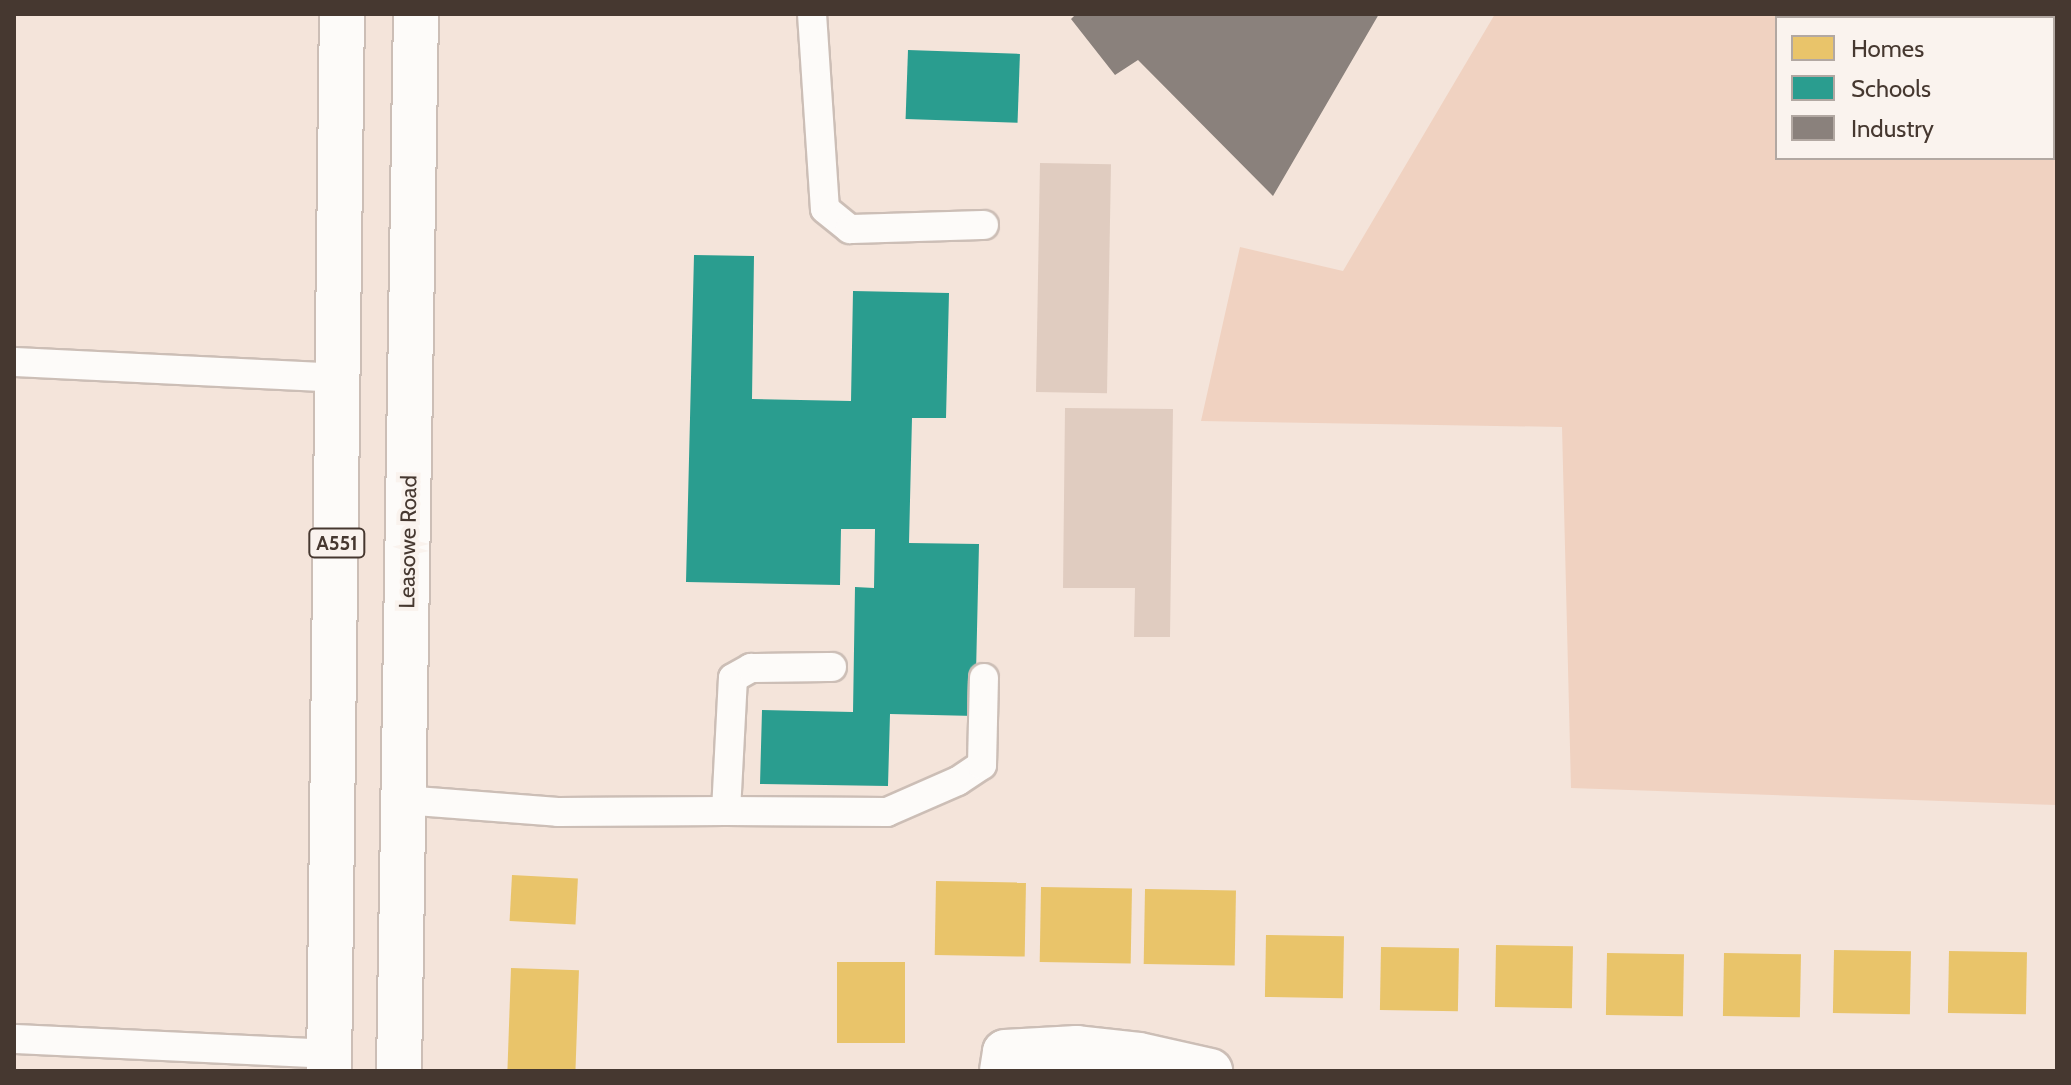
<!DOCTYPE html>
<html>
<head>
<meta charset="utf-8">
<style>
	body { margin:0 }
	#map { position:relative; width:2071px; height:1085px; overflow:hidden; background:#f4e4da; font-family:Cabin,sans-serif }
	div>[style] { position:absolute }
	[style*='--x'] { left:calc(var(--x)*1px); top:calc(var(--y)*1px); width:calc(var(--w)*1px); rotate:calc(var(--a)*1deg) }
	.green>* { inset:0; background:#f0d2c1 }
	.homes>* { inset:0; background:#e9c46a; transform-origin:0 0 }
	.schools>* { inset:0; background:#2a9d8f; transform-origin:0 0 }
	.industry>* { inset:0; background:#8a817c }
	.building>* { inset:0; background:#e0ccc0; transform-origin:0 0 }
	.roads { filter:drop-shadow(2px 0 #ccbeb6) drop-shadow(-2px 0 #ccbeb6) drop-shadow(0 2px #ccbeb6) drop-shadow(0 -2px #ccbeb6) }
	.service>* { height:28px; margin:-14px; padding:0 14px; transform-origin:14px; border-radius:14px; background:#fdfbf9 }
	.minor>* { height:44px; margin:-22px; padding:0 22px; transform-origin:22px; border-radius:22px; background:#fdfbf9 }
	.primary>* { height:44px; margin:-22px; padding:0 22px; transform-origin:22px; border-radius:22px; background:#fdfbf9 }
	span { translate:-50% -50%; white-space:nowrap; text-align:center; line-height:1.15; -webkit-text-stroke:8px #faf3ee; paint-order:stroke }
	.shield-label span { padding:2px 6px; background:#faf3ee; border:2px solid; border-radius:6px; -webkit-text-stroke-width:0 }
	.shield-label { font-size:20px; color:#463830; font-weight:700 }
	.street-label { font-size:22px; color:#463830 }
	.frame { position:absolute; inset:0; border:16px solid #463830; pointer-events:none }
	.legend { position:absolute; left:1775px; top:16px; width:280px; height:144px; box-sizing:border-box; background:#faf3ee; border:2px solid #b2a8a2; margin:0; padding:10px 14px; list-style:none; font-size:24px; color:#463830 }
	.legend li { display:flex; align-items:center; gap:16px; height:40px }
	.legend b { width:40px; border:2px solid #b2a8a2 }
</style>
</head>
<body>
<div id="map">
	<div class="green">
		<div style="clip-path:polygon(evenodd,1495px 14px,2057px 14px,2057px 805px,1571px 788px,1562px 427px,1201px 421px,1240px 247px,1343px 271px,1495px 14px,1777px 18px,2053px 18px,2053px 158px,1777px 158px,1777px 18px)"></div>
	</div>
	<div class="homes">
		<div style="left:512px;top:875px;width:66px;height:46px;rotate:3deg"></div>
		<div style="left:936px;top:881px;width:90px;height:74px;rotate:1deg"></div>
		<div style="left:1041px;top:887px;width:91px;height:75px;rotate:1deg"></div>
		<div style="left:1145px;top:889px;width:91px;height:75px;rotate:1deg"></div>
		<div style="left:1266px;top:935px;width:78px;height:62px;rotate:1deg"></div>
		<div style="left:1496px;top:945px;width:77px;height:62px;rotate:1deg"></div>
		<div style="left:1381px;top:947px;width:78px;height:63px;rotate:1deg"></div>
		<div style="left:1834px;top:950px;width:77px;height:63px;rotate:1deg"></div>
		<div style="left:1949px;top:951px;width:78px;height:62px;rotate:1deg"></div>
		<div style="left:1607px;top:953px;width:77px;height:62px;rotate:1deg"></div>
		<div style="left:1724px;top:953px;width:77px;height:63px;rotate:1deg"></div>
		<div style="left:837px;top:962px;width:68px;height:81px"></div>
		<div style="left:511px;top:968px;width:68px;height:103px;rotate:2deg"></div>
	</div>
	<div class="schools">
		<div style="left:908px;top:50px;width:112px;height:69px;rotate:2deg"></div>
		<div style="clip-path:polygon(694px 255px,754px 256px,752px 399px,851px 401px,853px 291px,949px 293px,946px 418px,912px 418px,909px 543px,979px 544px,975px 716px,890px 714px,888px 786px,760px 784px,762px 710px,853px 712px,855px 587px,874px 588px,875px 529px,841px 529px,840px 585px,686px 582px)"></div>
	</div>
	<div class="industry">
		<div style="clip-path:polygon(1076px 14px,1379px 14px,1273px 196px,1138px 60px,1115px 75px,1071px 19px)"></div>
	</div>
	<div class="building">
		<div style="left:1040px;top:163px;width:71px;height:229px;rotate:1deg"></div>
		<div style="clip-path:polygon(1065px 408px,1173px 409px,1170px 637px,1134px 637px,1135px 588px,1063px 588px)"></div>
	</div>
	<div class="roads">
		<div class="service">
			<div style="--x:812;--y:14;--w:195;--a:86.2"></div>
			<div style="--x:825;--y:209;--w:32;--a:39"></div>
			<div style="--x:850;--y:229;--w:134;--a:-1.7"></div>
			<div style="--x:14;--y:362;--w:325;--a:2.8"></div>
			<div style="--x:403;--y:800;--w:155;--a:4.4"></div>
			<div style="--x:558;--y:812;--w:168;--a:-0.3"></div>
			<div style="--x:726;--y:811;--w:133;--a:-87"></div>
			<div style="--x:733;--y:678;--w:21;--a:-29"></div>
			<div style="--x:751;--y:668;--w:81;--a:-0.7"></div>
			<div style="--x:726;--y:811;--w:161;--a:0.4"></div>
			<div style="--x:887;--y:812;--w:77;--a:-23.6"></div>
			<div style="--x:958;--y:781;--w:29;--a:-34"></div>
			<div style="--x:982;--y:765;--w:87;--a:-88.7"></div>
			<div style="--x:14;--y:1039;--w:315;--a:2.7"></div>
		</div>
		<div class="minor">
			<div style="--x:1002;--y:1071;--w:19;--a:-81"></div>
			<div style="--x:1005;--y:1052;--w:72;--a:-3.2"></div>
			<div style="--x:1077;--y:1048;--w:62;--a:6.4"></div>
			<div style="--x:1139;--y:1055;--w:73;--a:12.7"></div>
		</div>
		<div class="primary">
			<div style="--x:329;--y:1071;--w:1057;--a:-89.3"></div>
			<div style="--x:399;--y:1071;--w:1057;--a:-89.08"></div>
		</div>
	</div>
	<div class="shield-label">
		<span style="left:337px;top:543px">A551</span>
	</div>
	<div class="street-label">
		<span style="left:408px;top:542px;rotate:-89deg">Leasowe Road</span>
	</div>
	<div class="frame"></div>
	<ul class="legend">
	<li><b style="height:22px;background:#e9c46a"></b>Homes</li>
	<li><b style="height:22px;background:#2a9d8f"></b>Schools</li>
	<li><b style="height:22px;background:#8a817c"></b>Industry</li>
	</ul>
</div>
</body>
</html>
